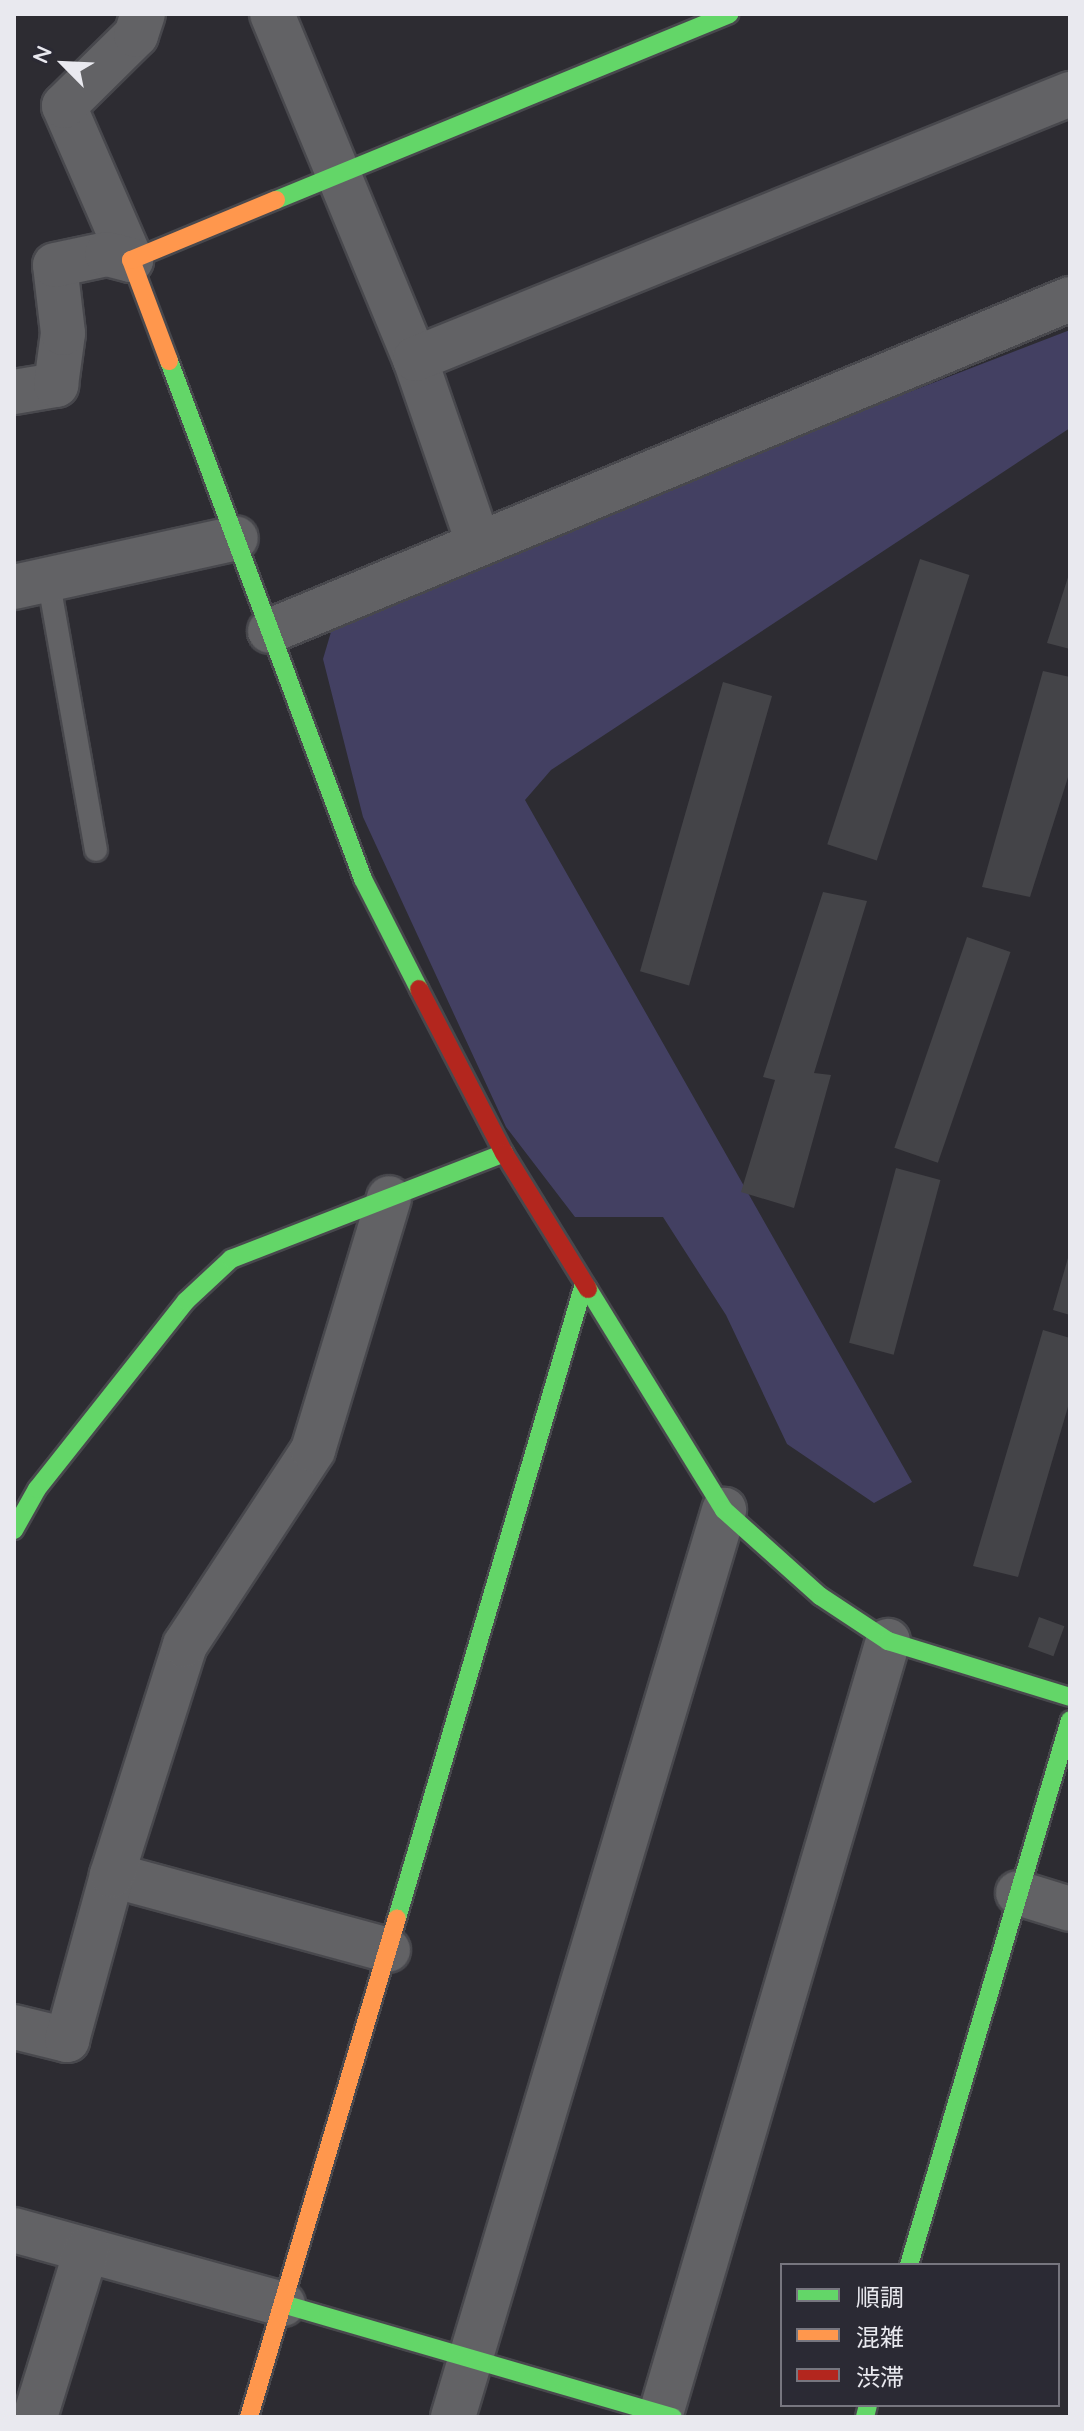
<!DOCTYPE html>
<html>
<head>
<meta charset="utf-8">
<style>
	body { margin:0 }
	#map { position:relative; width:1084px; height:2431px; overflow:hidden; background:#2d2c32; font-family:Quicksand,"Noto Sans JP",sans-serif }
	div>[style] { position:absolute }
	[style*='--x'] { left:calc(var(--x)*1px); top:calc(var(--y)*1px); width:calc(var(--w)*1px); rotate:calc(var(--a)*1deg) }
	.green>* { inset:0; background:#434062 }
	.building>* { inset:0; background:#444448; transform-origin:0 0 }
	.roads { filter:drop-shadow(2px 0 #48484d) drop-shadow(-2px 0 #48484d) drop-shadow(0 2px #48484d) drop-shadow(0 -2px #48484d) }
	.lane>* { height:22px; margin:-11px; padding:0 11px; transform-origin:11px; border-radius:11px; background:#626265 }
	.street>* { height:44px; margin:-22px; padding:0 22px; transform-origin:22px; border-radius:22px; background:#626265 }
	.fast>* { height:18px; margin:-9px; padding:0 9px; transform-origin:9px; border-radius:9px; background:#63d668 }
	.slow>* { height:18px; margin:-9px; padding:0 9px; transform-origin:9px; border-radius:9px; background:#ff974d }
	.jam>* { height:18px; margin:-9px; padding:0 9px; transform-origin:9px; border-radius:9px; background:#b3261e }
	span { translate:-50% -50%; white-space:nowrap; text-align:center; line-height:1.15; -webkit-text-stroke:7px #2b2a34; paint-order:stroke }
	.frame { position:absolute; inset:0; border:16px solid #e9e9ef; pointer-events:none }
	.legend { position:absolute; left:780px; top:2263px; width:280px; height:144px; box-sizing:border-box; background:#2b2a34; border:2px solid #77767f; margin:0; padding:10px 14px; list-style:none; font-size:24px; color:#e9e9ef }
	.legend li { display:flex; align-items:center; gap:16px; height:40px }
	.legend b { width:40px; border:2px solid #77767f }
	.north { position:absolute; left:24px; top:24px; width:80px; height:80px; -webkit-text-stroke:6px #2b2a34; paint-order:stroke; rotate:294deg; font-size:22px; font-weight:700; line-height:32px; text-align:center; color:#e9e9ef }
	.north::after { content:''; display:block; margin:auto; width:28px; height:36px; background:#e9e9ef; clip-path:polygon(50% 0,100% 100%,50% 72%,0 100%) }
</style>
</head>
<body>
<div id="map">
	<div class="green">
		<div style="clip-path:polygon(1070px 330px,1070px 428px,551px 770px,525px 800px,912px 1482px,874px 1503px,787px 1444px,726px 1315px,663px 1217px,575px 1217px,506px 1127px,363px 817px,323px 659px,331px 632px,526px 540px)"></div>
	</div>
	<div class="building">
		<div style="left:920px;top:559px;width:52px;height:300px;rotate:18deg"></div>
		<div style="clip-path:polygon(1070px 571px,1070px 649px,1047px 643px)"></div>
		<div style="clip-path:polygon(1043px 671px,1070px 677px,1070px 771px,1030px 897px,982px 887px)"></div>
		<div style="left:723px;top:682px;width:51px;height:301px;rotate:16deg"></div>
		<div style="clip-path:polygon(823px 892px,867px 901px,814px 1073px,831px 1075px,794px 1208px,741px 1192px,775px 1080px,763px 1077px)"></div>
		<div style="left:967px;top:937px;width:46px;height:223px;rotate:19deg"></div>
		<div style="left:896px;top:1168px;width:46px;height:181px;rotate:15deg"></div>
		<div style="clip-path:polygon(1070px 1251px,1070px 1315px,1053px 1310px)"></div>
		<div style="clip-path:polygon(1043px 1330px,1070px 1338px,1070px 1400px,1018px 1577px,973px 1566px)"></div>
		<div style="left:1039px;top:1617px;width:27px;height:32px;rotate:20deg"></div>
	</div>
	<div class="roads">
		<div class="lane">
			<div style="--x:48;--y:578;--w:276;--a:80"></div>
		</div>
		<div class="street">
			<div style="--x:272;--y:14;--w:373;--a:67.5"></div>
			<div style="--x:415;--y:359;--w:194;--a:71"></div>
			<div style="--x:131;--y:260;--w:168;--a:-113.5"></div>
			<div style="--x:64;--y:106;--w:101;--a:-44.6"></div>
			<div style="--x:136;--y:35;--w:22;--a:-72"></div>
			<div style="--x:415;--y:359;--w:707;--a:-22.03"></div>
			<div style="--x:14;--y:392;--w:43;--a:-9.5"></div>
			<div style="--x:56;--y:385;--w:52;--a:-82.3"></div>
			<div style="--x:63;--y:333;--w:68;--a:-96.7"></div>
			<div style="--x:55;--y:265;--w:53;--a:-11.9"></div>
			<div style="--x:107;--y:254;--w:25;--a:14"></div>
			<div style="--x:14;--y:587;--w:227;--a:-12.4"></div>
			<div style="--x:270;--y:631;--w:866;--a:-22.54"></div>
			<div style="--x:112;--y:1875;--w:286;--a:15.2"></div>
			<div style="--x:1018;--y:1893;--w:54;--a:17.1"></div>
			<div style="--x:14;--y:2027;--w:55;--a:13.8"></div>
			<div style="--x:67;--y:2040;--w:171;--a:-74.7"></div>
			<div style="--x:112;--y:1875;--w:241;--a:-72.4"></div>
			<div style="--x:185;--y:1645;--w:233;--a:-56.7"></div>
			<div style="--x:313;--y:1450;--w:263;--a:-73.2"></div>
			<div style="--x:14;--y:2230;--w:279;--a:15.4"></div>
			<div style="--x:35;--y:2417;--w:174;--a:-72.9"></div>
			<div style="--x:453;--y:2417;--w:947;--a:-73.36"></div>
			<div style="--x:660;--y:2417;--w:809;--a:-73.63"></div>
		</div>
		<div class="fast">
			<div style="--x:276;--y:200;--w:490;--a:-22.3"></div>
			<div style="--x:169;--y:361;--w:553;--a:69.47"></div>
			<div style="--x:363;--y:879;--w:123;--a:63"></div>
			<div style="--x:588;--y:1289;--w:259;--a:58.4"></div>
			<div style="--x:724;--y:1510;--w:129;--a:41.9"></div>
			<div style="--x:820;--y:1596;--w:82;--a:33.5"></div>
			<div style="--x:888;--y:1641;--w:190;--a:17.1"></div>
			<div style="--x:14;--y:1530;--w:47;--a:-60.7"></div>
			<div style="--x:37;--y:1489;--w:240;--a:-51.6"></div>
			<div style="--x:186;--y:1301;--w:62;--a:-43"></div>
			<div style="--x:231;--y:1259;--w:293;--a:-21.2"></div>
			<div style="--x:397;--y:1918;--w:661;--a:-73.57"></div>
			<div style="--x:909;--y:2265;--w:568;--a:-73.54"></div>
			<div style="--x:283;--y:2304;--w:406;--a:16.2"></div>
			<div style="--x:865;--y:2417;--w:12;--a:-76"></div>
		</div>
		<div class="slow">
			<div style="--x:169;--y:361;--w:108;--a:-110.6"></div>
			<div style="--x:131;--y:260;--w:157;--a:-22.5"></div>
			<div style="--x:249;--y:2417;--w:520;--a:-73.48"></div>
		</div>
		<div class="jam">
			<div style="--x:419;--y:989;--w:185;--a:62.6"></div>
			<div style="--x:504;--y:1153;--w:160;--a:58.3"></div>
		</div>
	</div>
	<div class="frame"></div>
	<ul class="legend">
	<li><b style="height:10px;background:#63d668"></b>順調</li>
	<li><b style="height:10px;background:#ff974d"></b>混雑</li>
	<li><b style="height:10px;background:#b3261e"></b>渋滞</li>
	</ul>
	<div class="north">N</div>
</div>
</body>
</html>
